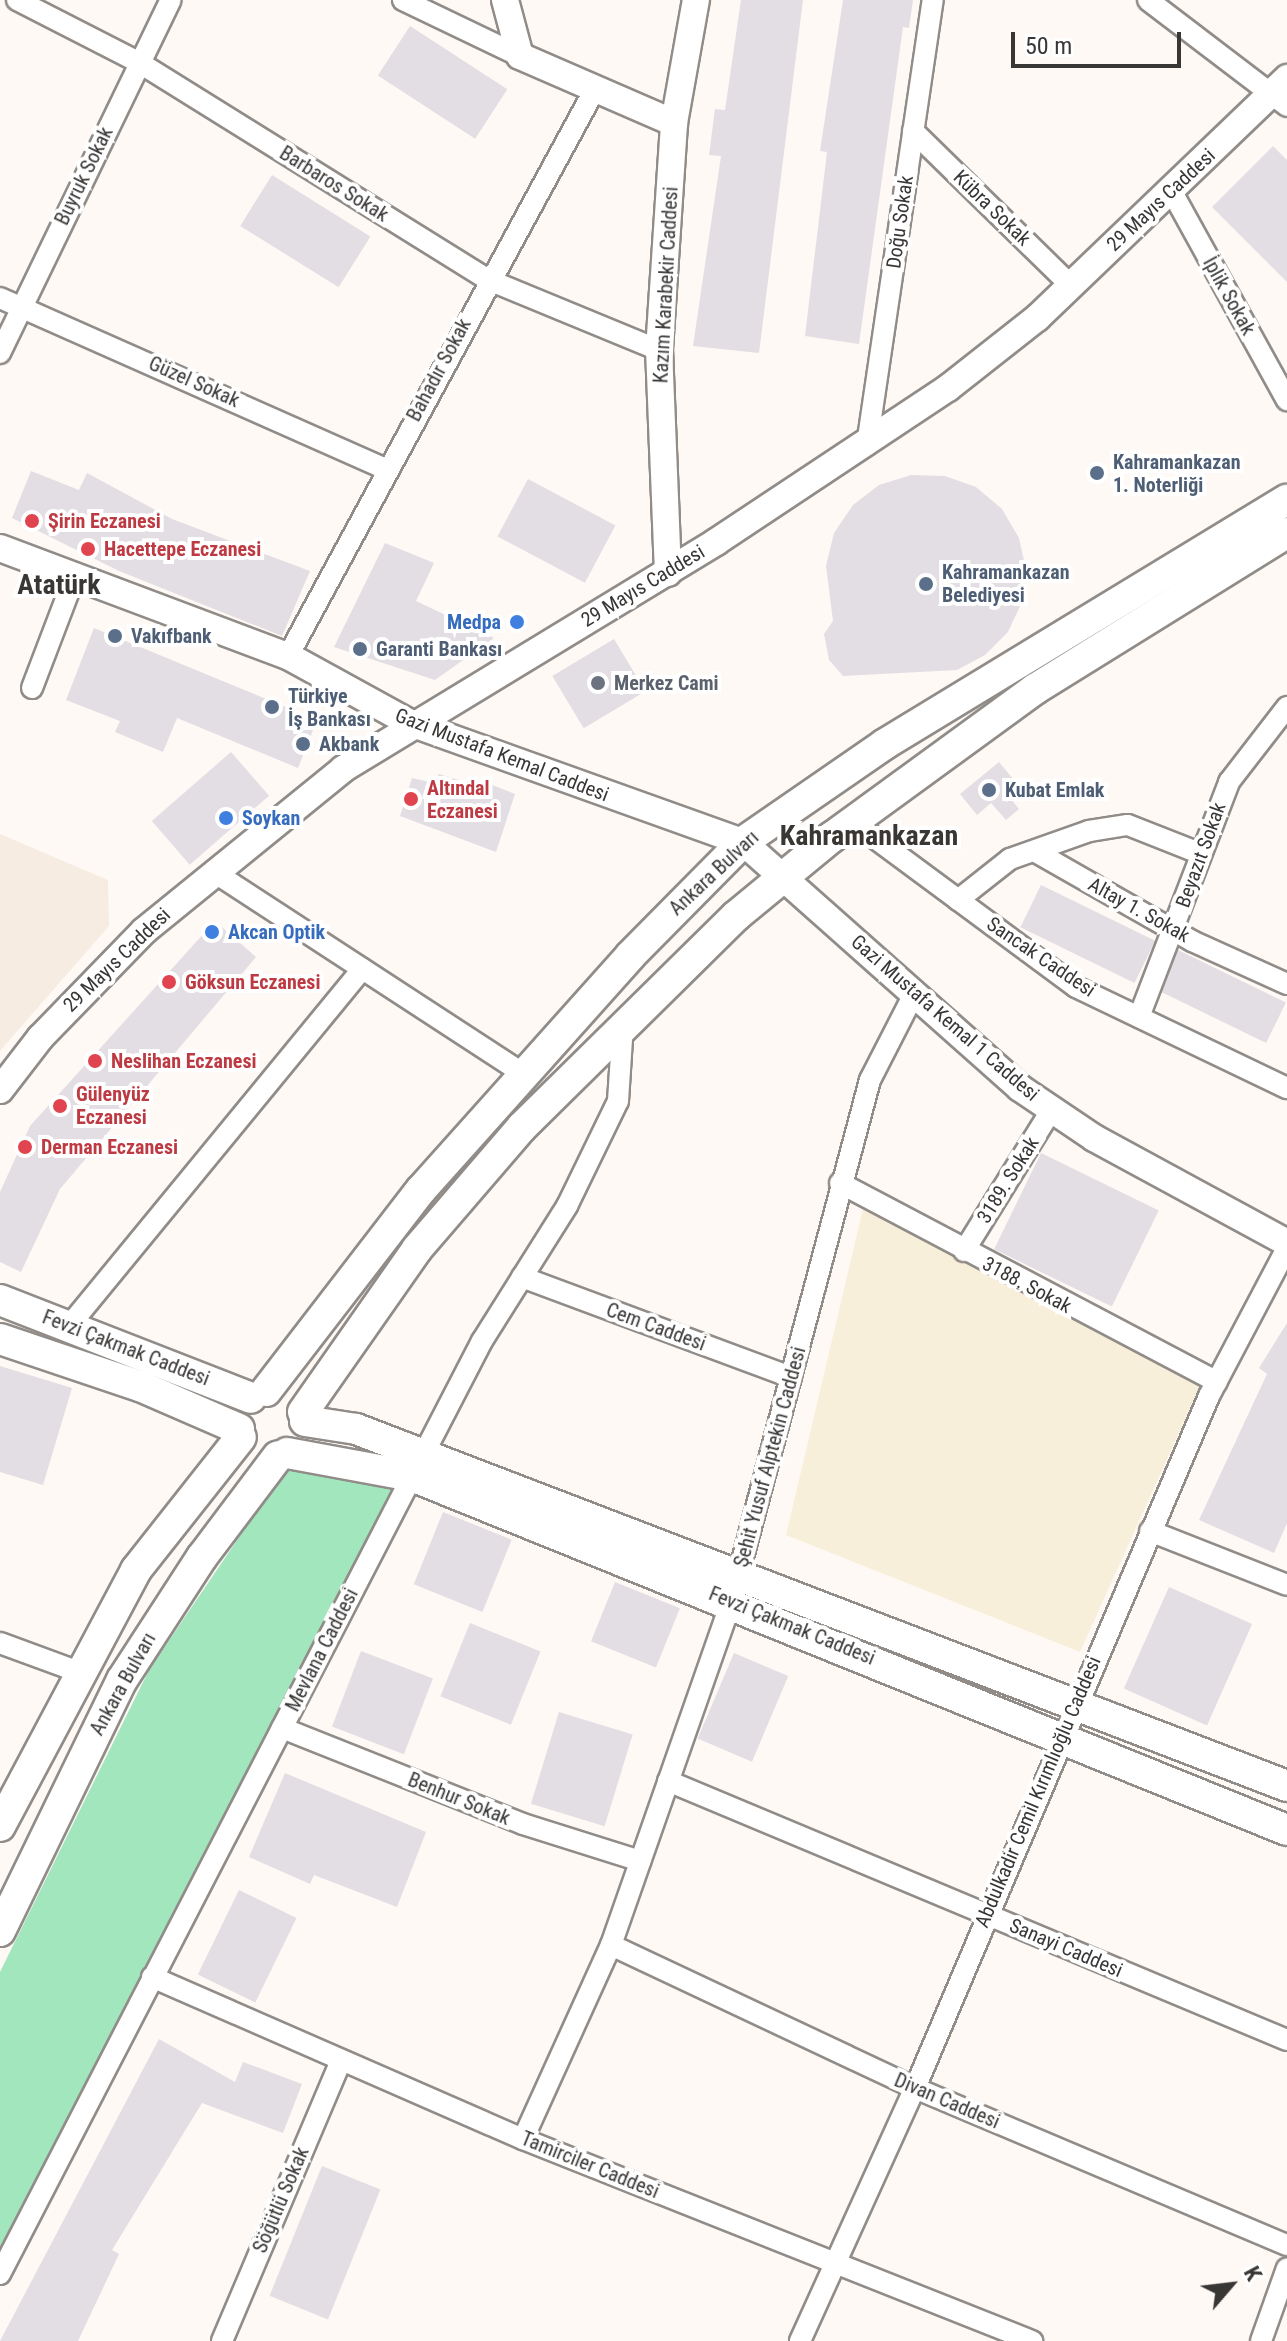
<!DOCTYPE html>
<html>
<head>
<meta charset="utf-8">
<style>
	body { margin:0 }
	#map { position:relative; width:1287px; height:2341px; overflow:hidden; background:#fef9f5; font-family:"Roboto Condensed",sans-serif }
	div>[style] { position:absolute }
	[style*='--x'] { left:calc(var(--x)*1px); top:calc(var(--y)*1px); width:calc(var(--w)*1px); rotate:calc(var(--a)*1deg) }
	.commercial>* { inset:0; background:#f8efda }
	.built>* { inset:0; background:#f7ece2 }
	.green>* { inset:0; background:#a2e6bd }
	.building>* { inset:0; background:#e2dee3; transform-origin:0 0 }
	.roads { filter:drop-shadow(2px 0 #918c88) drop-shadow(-2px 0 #918c88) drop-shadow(0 2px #918c88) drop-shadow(0 -2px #918c88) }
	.minor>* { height:20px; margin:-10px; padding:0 10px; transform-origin:10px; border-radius:10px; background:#fff }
	.tertiary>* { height:26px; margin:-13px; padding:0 13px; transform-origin:13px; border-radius:13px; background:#fff }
	.secondary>* { height:30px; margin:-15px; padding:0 15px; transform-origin:15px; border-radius:15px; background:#fff }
	.dots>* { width:22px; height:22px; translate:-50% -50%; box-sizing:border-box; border:4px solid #fff; border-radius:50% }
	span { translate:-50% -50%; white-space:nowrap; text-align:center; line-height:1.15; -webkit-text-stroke:8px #fff; paint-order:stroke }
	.street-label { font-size:20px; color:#393736 }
	.service-label { font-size:20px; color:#4e5e75; font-weight:700 }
	.left { translate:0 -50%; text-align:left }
	.health-label { font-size:20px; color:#be3a42; font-weight:700 }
	.shop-label { font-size:20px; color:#366cbe; font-weight:700 }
	.right { translate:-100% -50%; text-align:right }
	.worship-label { font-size:20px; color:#5b616d; font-weight:700 }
	.district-label { font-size:28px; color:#3a3633; font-weight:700 }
	.north { position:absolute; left:1191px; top:2245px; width:80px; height:80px; -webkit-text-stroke:6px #fff; paint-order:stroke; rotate:62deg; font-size:22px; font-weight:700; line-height:32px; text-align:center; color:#393736 }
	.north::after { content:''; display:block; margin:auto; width:28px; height:36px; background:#393736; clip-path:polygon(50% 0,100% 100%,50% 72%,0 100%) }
	.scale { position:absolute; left:1011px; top:32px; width:170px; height:36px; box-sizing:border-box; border:4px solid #393736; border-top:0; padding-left:10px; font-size:24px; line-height:28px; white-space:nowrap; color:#393736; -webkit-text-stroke:6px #fff; paint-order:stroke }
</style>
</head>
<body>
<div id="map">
	<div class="commercial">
		<div style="clip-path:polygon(866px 1196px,1209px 1366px,1080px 1652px,786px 1535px)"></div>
	</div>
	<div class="built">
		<div style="clip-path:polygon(0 834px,108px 880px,109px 926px,0 1051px)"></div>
	</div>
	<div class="green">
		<div style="clip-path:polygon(288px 1465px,398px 1483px,0 2252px,0 1972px,149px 1670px)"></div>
	</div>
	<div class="building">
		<div style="clip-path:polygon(741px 0,803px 0,759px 353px,693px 346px,721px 156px,709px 155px,715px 109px,725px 110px)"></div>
		<div style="clip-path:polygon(843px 0,913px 0,909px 28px,903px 27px,859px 344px,805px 336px,827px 152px,820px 151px)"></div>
		<div style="left:410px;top:26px;width:116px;height:59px;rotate:33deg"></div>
		<div style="clip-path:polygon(1273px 146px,1287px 160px,1287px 282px,1212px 207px)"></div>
		<div style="left:272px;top:175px;width:116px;height:60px;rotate:32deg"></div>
		<div style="clip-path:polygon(31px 471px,79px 490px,87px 473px,172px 519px,310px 571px,282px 636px,119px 571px,12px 518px)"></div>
		<div style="clip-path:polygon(911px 475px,945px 476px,976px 487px,1002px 509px,1019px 538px,1026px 570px,1022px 602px,1008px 632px,985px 655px,957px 670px,843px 676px,829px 660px,824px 634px,833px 621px,826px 566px,834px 533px,853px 505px,879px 485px)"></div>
		<div style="left:528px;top:479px;width:99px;height:65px;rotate:28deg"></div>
		<div style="clip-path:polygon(385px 543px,434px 563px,416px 601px,494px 638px,435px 680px,334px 647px)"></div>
		<div style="clip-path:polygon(94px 628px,317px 720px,298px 768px,177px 718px,163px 752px,115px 732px,120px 721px,66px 700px)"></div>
		<div style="left:614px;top:639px;width:61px;height:72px;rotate:59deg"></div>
		<div style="left:231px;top:752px;width:58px;height:105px;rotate:49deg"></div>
		<div style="clip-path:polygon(999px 762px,1018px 785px,1007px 794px,1019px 809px,1006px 820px,991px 803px,977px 815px,960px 794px)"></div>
		<div style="clip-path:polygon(439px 774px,472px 784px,474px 778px,515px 794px,496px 852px,400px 816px,412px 778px,434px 783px)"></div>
		<div style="left:1041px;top:885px;width:127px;height:47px;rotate:26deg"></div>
		<div style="clip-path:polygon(215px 921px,256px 957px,60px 1189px,21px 1272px,0 1262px,0 1192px,30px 1126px)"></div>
		<div style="left:1178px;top:950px;width:120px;height:45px;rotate:26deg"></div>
		<div style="left:1041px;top:1153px;width:131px;height:107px;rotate:26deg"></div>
		<div style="clip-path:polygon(1287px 1323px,1287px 1523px,1274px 1553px,1199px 1520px,1267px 1374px,1259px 1368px)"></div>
		<div style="clip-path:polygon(0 1366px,72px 1388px,43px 1485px,0 1472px)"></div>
		<div style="left:443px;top:1512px;width:74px;height:78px;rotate:22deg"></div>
		<div style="left:615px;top:1582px;width:70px;height:64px;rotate:22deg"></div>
		<div style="left:1169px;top:1587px;width:91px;height:111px;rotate:24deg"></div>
		<div style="left:470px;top:1623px;width:76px;height:79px;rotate:22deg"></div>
		<div style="left:361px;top:1651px;width:77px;height:81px;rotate:21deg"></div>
		<div style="left:734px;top:1653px;width:59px;height:93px;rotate:23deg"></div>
		<div style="left:559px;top:1712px;width:77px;height:96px;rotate:17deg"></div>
		<div style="clip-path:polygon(285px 1773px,426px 1832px,397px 1907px,314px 1875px,310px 1884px,249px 1857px)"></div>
		<div style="left:239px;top:1890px;width:64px;height:94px;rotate:26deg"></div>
		<div style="clip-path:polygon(159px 2039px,235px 2082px,243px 2062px,302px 2084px,283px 2133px,202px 2103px,112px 2250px,119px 2254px,78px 2341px,0 2341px)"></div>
		<div style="left:322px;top:2166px;width:63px;height:140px;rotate:22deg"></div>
	</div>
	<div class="roads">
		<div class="minor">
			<div style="--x:17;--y:0;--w:138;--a:27.1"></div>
			<div style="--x:140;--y:63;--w:411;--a:31.9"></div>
			<div style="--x:489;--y:280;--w:184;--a:22.4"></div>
			<div style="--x:403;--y:0;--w:130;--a:25.6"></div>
			<div style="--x:1148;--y:0;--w:175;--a:37.3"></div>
			<div style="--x:913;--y:131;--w:220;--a:44.4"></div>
			<div style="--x:1172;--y:192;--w:238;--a:61.1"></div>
			<div style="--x:0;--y:298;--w:422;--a:23.9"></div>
			<div style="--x:0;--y:353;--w:392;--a:-64.2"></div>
			<div style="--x:867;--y:445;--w:450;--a:-81.6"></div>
			<div style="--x:288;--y:656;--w:647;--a:-61.57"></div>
			<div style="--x:32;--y:688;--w:118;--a:-69.1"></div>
			<div style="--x:853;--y:822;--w:277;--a:36.5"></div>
			<div style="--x:1076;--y:987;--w:234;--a:25.6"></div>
			<div style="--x:1036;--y:852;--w:180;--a:29.7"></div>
			<div style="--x:1192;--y:941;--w:104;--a:24.4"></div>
			<div style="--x:214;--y:872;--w:370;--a:33.1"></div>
			<div style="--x:958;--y:900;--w:66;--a:-38.3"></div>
			<div style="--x:1010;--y:859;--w:84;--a:-19.5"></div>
			<div style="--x:1089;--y:831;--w:39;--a:-9"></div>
			<div style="--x:1128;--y:825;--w:76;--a:21.5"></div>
			<div style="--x:1139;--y:1017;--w:252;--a:-69"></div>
			<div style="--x:1229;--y:782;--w:95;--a:-52.3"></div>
			<div style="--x:840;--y:1183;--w:426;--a:27.8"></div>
			<div style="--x:964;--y:1251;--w:167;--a:-58.2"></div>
			<div style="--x:522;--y:1277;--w:287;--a:20.4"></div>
			<div style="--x:69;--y:1326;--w:462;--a:-50.6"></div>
			<div style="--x:1150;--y:1531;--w:147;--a:21.5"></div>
			<div style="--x:0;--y:1643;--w:84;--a:20.2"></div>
			<div style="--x:282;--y:1728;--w:259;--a:21.7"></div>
			<div style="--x:523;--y:1824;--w:123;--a:17.5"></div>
			<div style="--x:668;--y:1781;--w:671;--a:22.71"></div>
			<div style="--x:611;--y:1945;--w:336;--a:25.2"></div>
			<div style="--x:915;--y:2088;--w:404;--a:22.9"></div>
			<div style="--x:152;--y:1977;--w:405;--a:23.6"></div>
			<div style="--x:523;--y:2139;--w:548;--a:21.65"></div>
			<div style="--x:523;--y:2139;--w:213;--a:-65.6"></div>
			<div style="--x:611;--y:1945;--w:363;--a:-70.7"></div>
			<div style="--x:731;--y:1602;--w:540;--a:-75.09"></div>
			<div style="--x:870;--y:1080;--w:97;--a:-62.9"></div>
			<div style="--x:0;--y:2274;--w:1050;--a:-62.68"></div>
			<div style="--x:482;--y:1341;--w:160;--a:-57.8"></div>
			<div style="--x:567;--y:1206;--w:117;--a:-64.1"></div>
			<div style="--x:618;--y:1101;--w:77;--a:-86.3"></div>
			<div style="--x:222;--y:2341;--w:305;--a:-67"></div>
			<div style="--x:800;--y:2341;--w:278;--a:-65.6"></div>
			<div style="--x:915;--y:2088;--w:752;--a:-66.98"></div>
			<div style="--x:1209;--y:1396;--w:167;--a:-62.2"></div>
			<div style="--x:1261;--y:2341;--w:77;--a:-70.4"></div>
		</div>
		<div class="tertiary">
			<div style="--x:505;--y:0;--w:58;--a:75"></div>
			<div style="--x:520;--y:56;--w:168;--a:23.5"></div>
			<div style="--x:0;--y:548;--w:308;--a:20.6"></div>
			<div style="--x:288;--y:656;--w:139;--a:28.8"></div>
			<div style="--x:410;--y:723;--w:354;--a:19.7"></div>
			<div style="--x:743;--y:842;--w:370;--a:41.6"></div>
			<div style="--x:1020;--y:1088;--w:89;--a:34"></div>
			<div style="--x:1094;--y:1138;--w:220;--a:28.5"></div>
			<div style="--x:668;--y:573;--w:223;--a:-92.3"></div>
			<div style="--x:659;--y:350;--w:227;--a:-86.2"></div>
			<div style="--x:674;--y:123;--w:125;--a:-79.9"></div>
			<div style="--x:0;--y:1090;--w:66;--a:-52.4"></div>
			<div style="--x:40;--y:1038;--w:149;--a:-45.8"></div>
			<div style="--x:144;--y:931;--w:257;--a:-39.1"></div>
			<div style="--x:343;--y:769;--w:437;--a:-31.3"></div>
			<div style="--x:716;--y:542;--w:278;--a:-33.6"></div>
			<div style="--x:948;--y:388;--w:113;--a:-38.2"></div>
			<div style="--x:1037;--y:318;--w:347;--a:-43.8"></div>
		</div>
		<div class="secondary">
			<div style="--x:0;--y:1300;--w:269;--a:21.3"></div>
			<div style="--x:0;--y:1339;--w:148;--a:18.6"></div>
			<div style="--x:140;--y:1386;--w:108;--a:23.5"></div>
			<div style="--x:266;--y:1391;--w:254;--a:-52.4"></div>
			<div style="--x:421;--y:1190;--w:314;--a:-48.2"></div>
			<div style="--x:630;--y:956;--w:161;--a:-45.3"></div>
			<div style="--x:743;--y:842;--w:173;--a:-34.6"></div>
			<div style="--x:885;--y:744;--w:470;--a:-31.3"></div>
			<div style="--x:303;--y:1412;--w:199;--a:-55"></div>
			<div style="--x:417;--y:1249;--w:161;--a:-49.3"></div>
			<div style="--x:522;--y:1127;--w:301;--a:-44.6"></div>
			<div style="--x:736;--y:916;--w:124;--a:-39.5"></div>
			<div style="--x:832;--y:837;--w:251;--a:-36.1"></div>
			<div style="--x:1035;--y:689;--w:296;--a:-31.8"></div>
			<div style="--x:305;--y:1421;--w:52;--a:8.9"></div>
			<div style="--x:356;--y:1429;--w:997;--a:20.98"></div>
			<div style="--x:287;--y:1453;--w:127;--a:10.4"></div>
			<div style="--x:412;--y:1476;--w:944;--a:22.03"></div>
			<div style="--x:0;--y:1826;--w:290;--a:-62"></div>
			<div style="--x:136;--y:1570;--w:169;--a:-51.7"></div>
			<div style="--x:0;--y:1931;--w:279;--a:-64.1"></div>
			<div style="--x:122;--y:1680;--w:147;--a:-57"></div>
			<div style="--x:202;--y:1557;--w:126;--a:-53"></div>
		</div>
	</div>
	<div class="dots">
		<div style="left:1097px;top:473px;background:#5c6f8a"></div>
		<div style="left:32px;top:521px;background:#e0444e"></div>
		<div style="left:88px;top:549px;background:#e0444e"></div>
		<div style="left:926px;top:584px;background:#5c6f8a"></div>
		<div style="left:517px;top:622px;background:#3f7fe0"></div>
		<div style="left:115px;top:636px;background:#5c6f8a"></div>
		<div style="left:360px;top:649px;background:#5c6f8a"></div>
		<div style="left:598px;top:683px;background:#6b7280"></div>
		<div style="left:272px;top:707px;background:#5c6f8a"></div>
		<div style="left:303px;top:744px;background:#5c6f8a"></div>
		<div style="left:989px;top:790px;background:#5c6f8a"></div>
		<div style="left:411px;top:799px;background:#e0444e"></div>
		<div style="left:226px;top:818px;background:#3f7fe0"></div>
		<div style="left:212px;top:932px;background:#3f7fe0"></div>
		<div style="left:169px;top:982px;background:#e0444e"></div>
		<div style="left:95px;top:1061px;background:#e0444e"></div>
		<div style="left:60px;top:1106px;background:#e0444e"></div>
		<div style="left:25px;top:1147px;background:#e0444e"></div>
	</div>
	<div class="street-label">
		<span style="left:84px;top:176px;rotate:-64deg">Buyruk Sokak</span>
		<span style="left:334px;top:184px;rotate:32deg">Barbaros Sokak</span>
		<span style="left:1161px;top:200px;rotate:-43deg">29 Mayıs Caddesi</span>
		<span style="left:992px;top:208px;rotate:44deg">Kübra Sokak</span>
		<span style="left:900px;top:222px;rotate:-82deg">Doğu Sokak</span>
		<span style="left:666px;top:285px;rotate:-87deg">Kazım Karabekir Caddesi</span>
		<span style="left:1229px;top:296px;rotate:61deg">İplik Sokak</span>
		<span style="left:439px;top:370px;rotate:-62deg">Bahadır Sokak</span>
		<span style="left:194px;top:382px;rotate:24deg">Güzel Sokak</span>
		<span style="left:643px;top:586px;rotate:-31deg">29 Mayıs Caddesi</span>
		<span style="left:502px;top:755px;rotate:21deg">Gazi Mustafa Kemal Caddesi</span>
		<span style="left:1201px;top:855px;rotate:-70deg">Beyazıt Sokak</span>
		<span style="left:714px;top:873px;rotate:-43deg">Ankara Bulvarı</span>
		<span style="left:1139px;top:910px;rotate:29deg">Altay 1. Sokak</span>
		<span style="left:1041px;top:957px;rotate:34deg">Sancak Caddesi</span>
		<span style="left:117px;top:960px;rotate:-44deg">29 Mayıs Caddesi</span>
		<span style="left:945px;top:1018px;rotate:41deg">Gazi Mustafa Kemal 1 Caddesi</span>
		<span style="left:1008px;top:1180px;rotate:-58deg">3189. Sokak</span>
		<span style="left:1027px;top:1285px;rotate:28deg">3188. Sokak</span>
		<span style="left:656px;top:1327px;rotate:20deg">Cem Caddesi</span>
		<span style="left:126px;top:1348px;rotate:21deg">Fevzi Çakmak Caddesi</span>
		<span style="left:770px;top:1457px;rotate:-75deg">Şehit Yusuf Alptekin Caddesi</span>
		<span style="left:792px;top:1626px;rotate:22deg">Fevzi Çakmak Caddesi</span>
		<span style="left:322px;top:1650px;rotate:-63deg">Mevlana Caddesi</span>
		<span style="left:123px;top:1684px;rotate:-61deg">Ankara Bulvarı</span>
		<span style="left:1038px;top:1792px;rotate:-67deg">Abdulkadir Cemil Kırımlıoğlu Caddesi</span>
		<span style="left:459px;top:1799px;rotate:22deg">Benhur Sokak</span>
		<span style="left:1066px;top:1948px;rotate:23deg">Sanayi Caddesi</span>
		<span style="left:947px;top:2101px;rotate:23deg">Divan Caddesi</span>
		<span style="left:590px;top:2165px;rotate:22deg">Tamirciler Caddesi</span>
		<span style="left:281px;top:2200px;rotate:-67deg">Söğütlü Sokak</span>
	</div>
	<div class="service-label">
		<span class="left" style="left:1113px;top:474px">Kahramankazan<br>1. Noterliği</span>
		<span class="left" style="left:942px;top:584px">Kahramankazan<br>Belediyesi</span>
		<span class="left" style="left:131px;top:636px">Vakıfbank</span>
		<span class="left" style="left:376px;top:649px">Garanti Bankası</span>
		<span class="left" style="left:288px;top:708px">Türkiye<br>İş Bankası</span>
		<span class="left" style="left:319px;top:744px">Akbank</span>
		<span class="left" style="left:1005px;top:790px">Kubat Emlak</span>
	</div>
	<div class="health-label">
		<span class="left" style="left:48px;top:521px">Şirin Eczanesi</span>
		<span class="left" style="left:104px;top:549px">Hacettepe Eczanesi</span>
		<span class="left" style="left:427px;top:800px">Altındal<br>Eczanesi</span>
		<span class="left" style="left:185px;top:982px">Göksun Eczanesi</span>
		<span class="left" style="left:111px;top:1061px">Neslihan Eczanesi</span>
		<span class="left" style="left:76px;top:1106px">Gülenyüz<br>Eczanesi</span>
		<span class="left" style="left:41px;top:1147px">Derman Eczanesi</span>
	</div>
	<div class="shop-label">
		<span class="right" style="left:501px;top:622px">Medpa</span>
		<span class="left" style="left:242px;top:818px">Soykan</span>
		<span class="left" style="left:228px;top:932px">Akcan Optik</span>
	</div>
	<div class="worship-label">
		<span class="left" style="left:614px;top:683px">Merkez Cami</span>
	</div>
	<div class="district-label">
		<span style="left:59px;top:585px">Atatürk</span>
		<span style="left:869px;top:836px">Kahramankazan</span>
	</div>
	<div class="north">K</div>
	<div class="scale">50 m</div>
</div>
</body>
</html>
